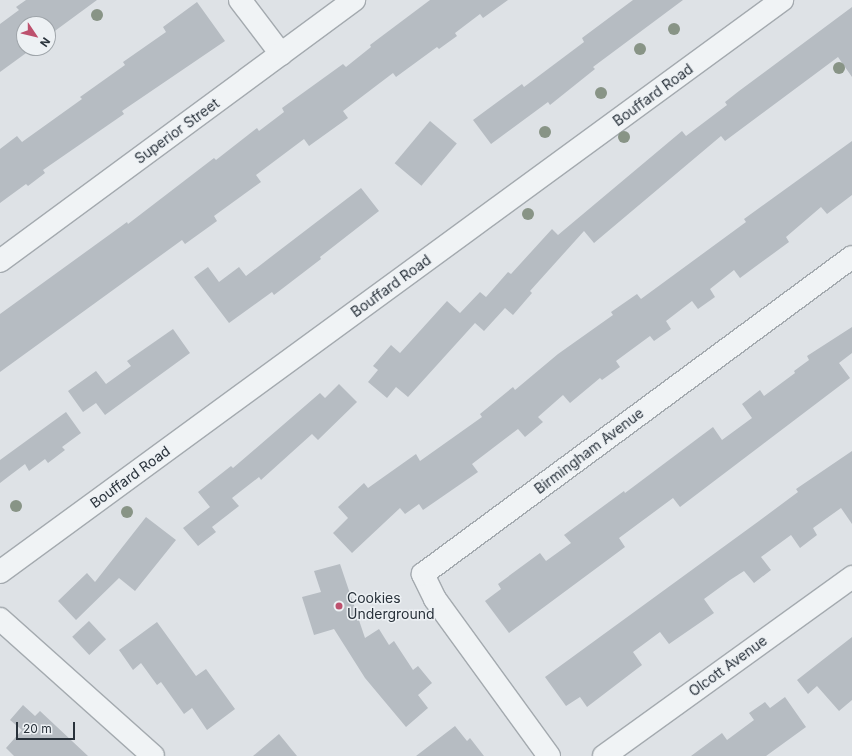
<!DOCTYPE html>
<html>
<head>
<meta charset="utf-8">
<style>
	body { margin:0 }
	#map { position:relative; width:852px; height:756px; overflow:hidden; background:#dee2e6; font-family:Inter,sans-serif }
	div>[style] { position:absolute }
	[style*='--x'] { left:calc(var(--x)*1px); top:calc(var(--y)*1px); width:calc(var(--w)*1px); rotate:calc(var(--a)*1deg) }
	.building>* { inset:0; background:#b6bcc2; transform-origin:0 0 }
	.roads { filter:drop-shadow(1px 0 #a4aaaf) drop-shadow(-1px 0 #a4aaaf) drop-shadow(0 1px #a4aaaf) drop-shadow(0 -1px #a4aaaf) }
	.minor>* { height:22px; margin:-11px; padding:0 11px; transform-origin:11px; border-radius:11px; background:#f0f3f5 }
	.trees>* { width:12px; height:12px; margin:-6px; border-radius:50%; background:#889486 }
	.dots>* { width:11px; height:11px; translate:-50% -50%; box-sizing:border-box; border:2px solid #edf1f4; border-radius:50% }
	span { translate:-50% -50%; white-space:nowrap; text-align:center; line-height:1.15; -webkit-text-stroke:3px #edf1f4; paint-order:stroke }
	.street-label { font-size:14px; color:#29323b }
	.poi-label { font-size:14px; color:#29323b }
	.left { translate:0 -50%; text-align:left }
	.north { position:absolute; left:16px; top:16px; width:40px; height:40px; box-sizing:border-box; background:#edf1f4; border:1px solid #9fa5aa; border-radius:50%; rotate:125deg; font-size:11px; font-weight:700; line-height:16px; text-align:center; color:#29323b }
	.north::after { content:''; display:block; margin:auto; width:14px; height:18px; background:#bd516e; clip-path:polygon(50% 0,100% 100%,50% 72%,0 100%) }
	.scale { position:absolute; left:16px; top:722px; width:59px; height:18px; box-sizing:border-box; border:2px solid #29323b; border-top:0; padding-left:5px; font-size:12px; line-height:14px; white-space:nowrap; color:#29323b; -webkit-text-stroke:3px #edf1f4; paint-order:stroke }
</style>
</head>
<body>
<div id="map">
	<div class="building">
		<div style="clip-path:polygon(26px 0,97px 0,48px 36px,48px 24px,24px 24px,24px 48px,33px 48px,0 72px,0 24px,19px 10px,16px 7px)"></div>
		<div style="clip-path:polygon(430px 0,508px 0,483px 18px,480px 14px,455px 33px,457px 36px,439px 49px,437px 47px,396px 77px,393px 73px,343px 111px,348px 118px,309px 146px,304px 139px,256px 175px,261px 182px,214px 216px,217px 221px,185px 244px,182px 240px,0 372px,0 314px,127px 222px,128px 224px,214px 158px,216px 160px,257px 128px,259px 131px,284px 112px,282px 108px,343px 64px,346px 67px,371px 47px,370px 45px)"></div>
		<div style="clip-path:polygon(633px 0,683px 0,593px 67px,595px 69px,550px 105px,548px 102px,491px 144px,473px 120px,522px 84px,524px 87px,584px 42px,582px 38px)"></div>
		<div style="clip-path:polygon(197px 2px,225px 41px,122px 111px,124px 114px,43px 170px,45px 173px,28px 186px,26px 184px,0 203px,0 149px,17px 136px,22px 142px,82px 99px,80px 97px,125px 65px,123px 62px,166px 32px,163px 27px)"></div>
		<div style="clip-path:polygon(852px 7px,852px 77px,838px 57px,725px 141px,721px 136px,594px 243px,584px 231px,530px 291px,532px 293px,513px 315px,505px 308px,484px 331px,475px 323px,408px 397px,396px 387px,387px 398px,368px 382px,378px 370px,373px 366px,391px 345px,400px 353px,447px 301px,460px 313px,480px 292px,486px 297px,508px 272px,511px 274px,552px 229px,558px 235px,682px 131px,686px 136px,727px 105px,725px 102px,739px 91px)"></div>
		<div style="left:430px;top:121px;width:35px;height:55px;rotate:40deg"></div>
		<div style="clip-path:polygon(852px 141px,852px 195px,827px 214px,821px 207px,786px 237px,789px 242px,740px 278px,734px 270px,710px 289px,715px 297px,698px 309px,692px 301px,666px 321px,671px 329px,654px 341px,650px 336px,616px 361px,620px 367px,602px 380px,600px 378px,570px 403px,563px 395px,538px 417px,543px 422px,525px 437px,518px 429px,472px 464px,478px 472px,423px 510px,419px 504px,405px 514px,400px 508px,352px 553px,333px 533px,348px 518px,338px 507px,364px 483px,368px 488px,416px 454px,420px 461px,482px 417px,480px 414px,513px 387px,515px 390px,558px 354px,613px 315px,611px 312px,637px 294px,641px 299px,746px 222px,744px 219px)"></div>
		<div style="clip-path:polygon(361px 188px,379px 211px,320px 257px,321px 259px,274px 295px,272px 292px,229px 323px,194px 277px,208px 267px,219px 282px,239px 267px,246px 276px)"></div>
		<div style="clip-path:polygon(852px 327px,852px 353px,839px 363px,850px 378px,680px 507px,673px 498px,619px 538px,625px 547px,509px 633px,485px 601px,501px 589px,498px 584px,540px 553px,546px 561px,571px 543px,564px 535px,624px 491px,625px 493px,713px 427px,722px 440px,752px 418px,742px 404px,760px 390px,764px 396px,795px 373px,794px 371px,809px 360px,807px 356px)"></div>
		<div style="clip-path:polygon(173px 329px,190px 353px,105px 415px,96px 403px,83px 412px,68px 391px,96px 371px,106px 384px,131px 366px,127px 361px)"></div>
		<div style="clip-path:polygon(339px 384px,357px 402px,318px 440px,312px 434px,261px 480px,259px 477px,232px 498px,239px 506px,212px 527px,216px 532px,198px 546px,183px 528px,210px 507px,198px 492px,231px 466px,233px 468px,320px 393px,325px 398px)"></div>
		<div style="clip-path:polygon(66px 412px,81px 433px,62px 447px,65px 450px,48px 463px,45px 459px,29px 471px,25px 464px,0 483px,0 460px)"></div>
		<div style="clip-path:polygon(852px 451px,852px 524px,841px 508px,813px 528px,817px 535px,800px 548px,791px 535px,761px 557px,771px 570px,754px 583px,744px 571px,730px 580px,704px 599px,714px 613px,669px 644px,660px 632px,633px 652px,642px 665px,587px 707px,580px 697px,566px 706px,545px 677px,759px 521px,798px 492px,796px 489px)"></div>
		<div style="clip-path:polygon(146px 517px,176px 540px,135px 591px,119px 578px,76px 620px,58px 601px,87px 573px,95px 582px)"></div>
		<div style="clip-path:polygon(340px 564px,365px 638px,379px 629px,389px 645px,394px 641px,413px 670px,418px 666px,432px 683px,418px 695px,428px 708px,406px 727px,365px 678px,334px 629px,314px 635px,302px 597px,321px 592px,314px 571px)"></div>
		<div style="left:89px;top:621px;width:25px;height:23px;rotate:47deg"></div>
		<div style="clip-path:polygon(157px 622px,196px 676px,206px 669px,235px 709px,207px 730px,192px 708px,184px 714px,161px 682px,157px 685px,141px 663px,133px 670px,119px 650px)"></div>
		<div style="clip-path:polygon(852px 637px,852px 700px,839px 711px,817px 686px,808px 694px,797px 680px)"></div>
		<div style="clip-path:polygon(785px 697px,806px 727px,766px 756px,691px 756px,722px 733px,727px 740px,754px 720px,749px 713px,765px 702px,770px 708px)"></div>
		<div style="clip-path:polygon(23px 705px,35px 716px,40px 711px,88px 756px,14px 756px,6px 748px,22px 730px,10px 720px)"></div>
		<div style="clip-path:polygon(455px 726px,467px 741px,470px 738px,484px 756px,416px 756px)"></div>
		<div style="clip-path:polygon(279px 734px,297px 756px,253px 756px)"></div>
	</div>
	<div class="roads">
		<div class="minor">
			<div style="--x:240;--y:0;--w:68;--a:52.8"></div>
			<div style="--x:0;--y:261;--w:440;--a:-36.4"></div>
			<div style="--x:0;--y:572;--w:969;--a:-36.18"></div>
			<div style="--x:0;--y:619;--w:205;--a:41.8"></div>
			<div style="--x:549;--y:756;--w:194;--a:-126"></div>
			<div style="--x:435;--y:599;--w:28;--a:-116"></div>
			<div style="--x:423;--y:574;--w:533;--a:-36.46"></div>
			<div style="--x:604;--y:756;--w:306;--a:-35.8"></div>
		</div>
	</div>
	<div class="trees">
		<div style="left:97px;top:15px"></div>
		<div style="left:674px;top:29px"></div>
		<div style="left:640px;top:49px"></div>
		<div style="left:839px;top:68px"></div>
		<div style="left:601px;top:93px"></div>
		<div style="left:545px;top:132px"></div>
		<div style="left:624px;top:137px"></div>
		<div style="left:528px;top:214px"></div>
		<div style="left:16px;top:506px"></div>
		<div style="left:127px;top:512px"></div>
	</div>
	<div class="dots">
		<div style="left:339px;top:606px;background:#bd516e"></div>
	</div>
	<div class="street-label">
		<span style="left:653px;top:95px;rotate:-36deg">Bouffard Road</span>
		<span style="left:177px;top:131px;rotate:-36deg">Superior Street</span>
		<span style="left:391px;top:286px;rotate:-36deg">Bouffard Road</span>
		<span style="left:589px;top:451px;rotate:-37deg">Birmingham Avenue</span>
		<span style="left:130px;top:477px;rotate:-36deg">Bouffard Road</span>
		<span style="left:728px;top:666px;rotate:-36deg">Olcott Avenue</span>
	</div>
	<div class="poi-label">
		<span class="left" style="left:347px;top:606px">Cookies<br>Underground</span>
	</div>
	<div class="north">N</div>
	<div class="scale">20 m</div>
</div>
</body>
</html>
